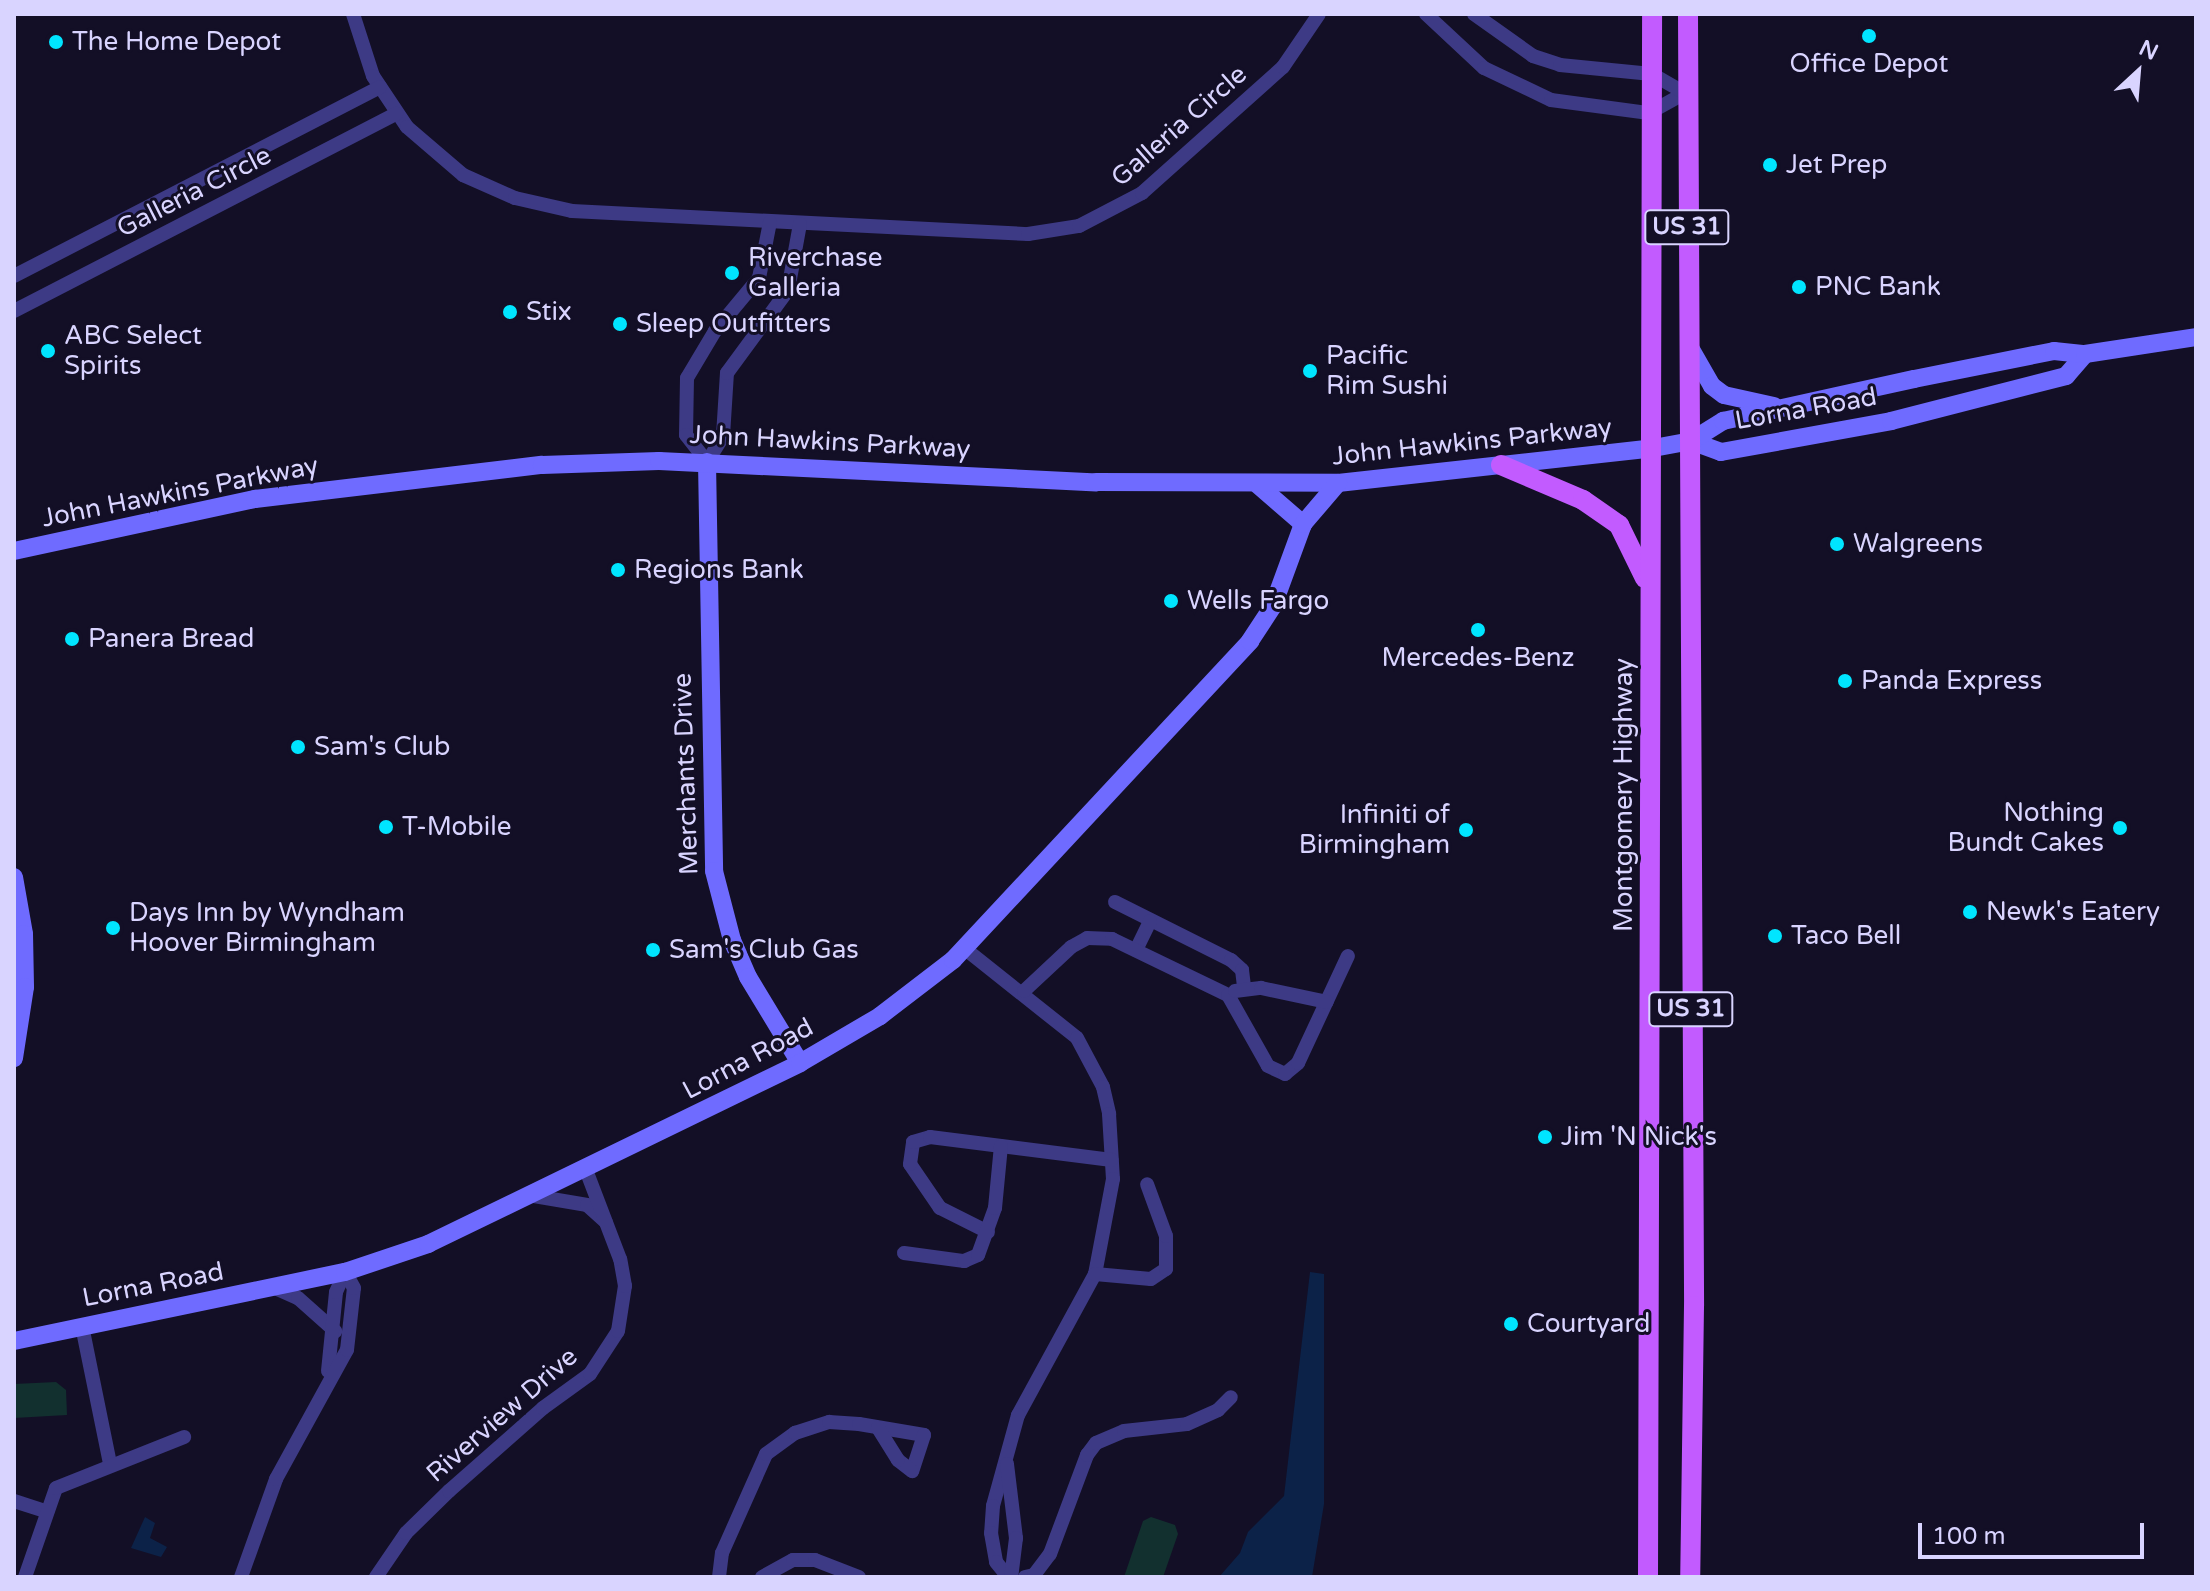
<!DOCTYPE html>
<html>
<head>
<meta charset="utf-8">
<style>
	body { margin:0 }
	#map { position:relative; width:2210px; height:1591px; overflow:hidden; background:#130f26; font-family:"Varela Round",sans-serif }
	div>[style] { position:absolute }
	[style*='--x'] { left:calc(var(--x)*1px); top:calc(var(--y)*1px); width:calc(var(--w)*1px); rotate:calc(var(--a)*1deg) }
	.green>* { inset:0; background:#12302f }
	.water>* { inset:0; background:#0c2248 }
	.street>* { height:14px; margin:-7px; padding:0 7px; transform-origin:7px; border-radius:7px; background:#3d3a85 }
	.secondary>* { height:18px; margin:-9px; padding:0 9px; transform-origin:9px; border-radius:9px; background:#6f6bff }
	.primary>* { height:20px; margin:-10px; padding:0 10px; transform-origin:10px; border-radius:10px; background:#c25bff }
	.dots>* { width:22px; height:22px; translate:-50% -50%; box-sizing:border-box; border:4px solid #130f26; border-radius:50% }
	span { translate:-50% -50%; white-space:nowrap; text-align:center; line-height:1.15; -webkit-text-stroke:6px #130f26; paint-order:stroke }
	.shield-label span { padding:2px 6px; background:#130f26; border:2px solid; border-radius:6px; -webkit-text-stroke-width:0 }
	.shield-label { font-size:24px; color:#d9d4ff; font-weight:700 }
	.poi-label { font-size:26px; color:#d9d4ff }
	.left { translate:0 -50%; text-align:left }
	.right { translate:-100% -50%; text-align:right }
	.street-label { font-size:26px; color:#d9d4ff }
	.frame { position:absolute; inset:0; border:16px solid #d9d4ff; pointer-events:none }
	.north { position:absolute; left:2098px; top:32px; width:80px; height:80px; -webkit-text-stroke:6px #130f26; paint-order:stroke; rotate:26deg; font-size:22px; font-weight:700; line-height:32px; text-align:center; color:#d9d4ff }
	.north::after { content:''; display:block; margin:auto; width:28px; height:36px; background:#d9d4ff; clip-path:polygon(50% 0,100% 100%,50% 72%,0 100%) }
	.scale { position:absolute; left:1918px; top:1523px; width:226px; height:36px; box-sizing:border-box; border:4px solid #d9d4ff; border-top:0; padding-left:10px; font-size:24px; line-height:28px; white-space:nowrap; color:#d9d4ff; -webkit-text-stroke:6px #130f26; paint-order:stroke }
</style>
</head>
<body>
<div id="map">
	<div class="green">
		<div style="clip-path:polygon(56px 1382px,66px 1390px,67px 1415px,14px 1418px,14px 1384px)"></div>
		<div style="clip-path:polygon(1151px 1517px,1175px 1525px,1178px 1534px,1163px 1577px,1124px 1577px,1143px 1521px)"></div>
	</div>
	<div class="water">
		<div style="clip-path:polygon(1310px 1272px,1324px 1274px,1324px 1504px,1312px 1577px,1219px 1577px,1240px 1553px,1248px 1532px,1284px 1496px)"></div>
		<div style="clip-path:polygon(145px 1517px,155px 1523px,150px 1538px,167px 1547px,161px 1557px,131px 1548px)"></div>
	</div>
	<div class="street">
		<div style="--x:353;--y:14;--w:65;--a:72.1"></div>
		<div style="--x:373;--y:76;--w:61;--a:56.3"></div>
		<div style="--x:407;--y:127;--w:74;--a:40.6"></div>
		<div style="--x:463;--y:175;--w:57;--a:23.9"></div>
		<div style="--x:515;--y:198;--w:58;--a:12.8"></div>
		<div style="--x:572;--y:211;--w:457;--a:2.9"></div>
		<div style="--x:1028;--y:234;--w:52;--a:-8.9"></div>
		<div style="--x:1079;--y:226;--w:71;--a:-27.6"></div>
		<div style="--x:1142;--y:193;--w:189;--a:-41.8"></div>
		<div style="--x:1283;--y:67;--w:64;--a:-55.8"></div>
		<div style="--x:1426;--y:14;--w:79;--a:43"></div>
		<div style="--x:1484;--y:68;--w:74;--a:25.5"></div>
		<div style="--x:1551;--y:100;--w:99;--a:7.6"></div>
		<div style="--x:1649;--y:113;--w:41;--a:-29.1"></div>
		<div style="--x:1474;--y:14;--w:72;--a:35.4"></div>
		<div style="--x:1533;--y:56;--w:28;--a:18"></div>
		<div style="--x:1560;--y:65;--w:92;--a:5.6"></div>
		<div style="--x:1652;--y:74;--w:38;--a:30"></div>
		<div style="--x:770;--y:222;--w:57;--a:101.1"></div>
		<div style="--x:759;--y:278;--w:69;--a:129.7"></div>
		<div style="--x:715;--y:331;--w:55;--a:120.8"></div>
		<div style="--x:687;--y:378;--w:57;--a:91"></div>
		<div style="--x:686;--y:435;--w:34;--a:52"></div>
		<div style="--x:707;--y:462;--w:31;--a:-58"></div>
		<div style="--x:723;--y:436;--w:63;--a:-86.4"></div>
		<div style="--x:727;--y:373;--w:103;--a:-53.7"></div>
		<div style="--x:788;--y:290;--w:67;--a:-79.7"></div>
		<div style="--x:14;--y:276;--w:412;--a:-27.3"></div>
		<div style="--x:14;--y:311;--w:430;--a:-27.3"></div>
		<div style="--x:1115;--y:902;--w:130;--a:26.6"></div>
		<div style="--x:1231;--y:960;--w:15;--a:42"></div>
		<div style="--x:1242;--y:970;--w:17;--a:83"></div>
		<div style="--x:964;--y:948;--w:144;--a:38.5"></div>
		<div style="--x:1077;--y:1038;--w:55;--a:62"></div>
		<div style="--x:1103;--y:1087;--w:28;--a:77"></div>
		<div style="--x:1109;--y:1114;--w:65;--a:86.5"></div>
		<div style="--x:1113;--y:1179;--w:97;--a:100.7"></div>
		<div style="--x:1095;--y:1274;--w:161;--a:118.6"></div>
		<div style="--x:1018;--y:1415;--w:94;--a:105.4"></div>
		<div style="--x:993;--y:1506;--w:27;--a:94"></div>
		<div style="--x:991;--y:1533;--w:29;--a:80"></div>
		<div style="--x:996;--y:1562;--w:19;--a:51"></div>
		<div style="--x:1136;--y:950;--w:32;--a:-64"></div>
		<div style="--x:1024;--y:991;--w:64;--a:-43.1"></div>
		<div style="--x:1071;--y:947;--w:18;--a:-29"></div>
		<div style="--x:1087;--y:938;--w:25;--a:2"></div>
		<div style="--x:1112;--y:939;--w:129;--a:25.8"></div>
		<div style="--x:1228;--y:995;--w:81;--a:60.6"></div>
		<div style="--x:1268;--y:1066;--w:19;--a:25"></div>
		<div style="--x:1285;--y:1074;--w:17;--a:-40"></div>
		<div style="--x:1298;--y:1063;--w:118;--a:-65"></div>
		<div style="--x:1235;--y:991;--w:26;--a:-7"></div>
		<div style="--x:1261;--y:988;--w:67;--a:12"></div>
		<div style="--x:534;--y:1196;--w:54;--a:9.6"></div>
		<div style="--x:587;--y:1205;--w:25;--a:42"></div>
		<div style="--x:988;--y:1232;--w:54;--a:-153.4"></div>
		<div style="--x:940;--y:1208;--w:53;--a:-124.3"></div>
		<div style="--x:910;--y:1164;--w:22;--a:-82"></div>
		<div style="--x:913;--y:1142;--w:18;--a:-16"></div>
		<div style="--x:930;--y:1137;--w:183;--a:7.2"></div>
		<div style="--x:904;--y:1253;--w:61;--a:7.6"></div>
		<div style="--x:964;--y:1261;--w:15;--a:-23"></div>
		<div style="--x:978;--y:1255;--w:50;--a:-70.1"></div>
		<div style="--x:995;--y:1208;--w:62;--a:-84.5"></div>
		<div style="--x:1095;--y:1274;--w:56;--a:5.1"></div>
		<div style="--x:1151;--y:1279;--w:18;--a:-34"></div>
		<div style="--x:1166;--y:1269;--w:33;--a:-90"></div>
		<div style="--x:1166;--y:1236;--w:55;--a:-110.1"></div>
		<div style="--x:273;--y:1287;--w:27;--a:24"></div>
		<div style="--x:298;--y:1298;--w:50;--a:41.7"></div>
		<div style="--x:82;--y:1326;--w:141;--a:78.5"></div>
		<div style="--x:328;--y:1371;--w:79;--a:-84.2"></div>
		<div style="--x:336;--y:1292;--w:22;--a:-66"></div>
		<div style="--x:1007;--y:1464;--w:75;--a:83.1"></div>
		<div style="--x:1016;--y:1538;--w:39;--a:97"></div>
		<div style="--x:14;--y:1501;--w:33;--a:18"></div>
		<div style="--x:25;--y:1577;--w:94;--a:-70.8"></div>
		<div style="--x:56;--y:1488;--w:138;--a:-21.7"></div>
		<div style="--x:241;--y:1577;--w:104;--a:-70.3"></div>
		<div style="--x:276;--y:1479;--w:147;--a:-61.2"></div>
		<div style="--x:347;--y:1350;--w:62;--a:-83.6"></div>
		<div style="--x:354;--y:1288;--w:18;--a:-119"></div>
		<div style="--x:376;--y:1577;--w:53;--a:-55.7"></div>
		<div style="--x:406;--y:1533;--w:60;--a:-44.3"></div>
		<div style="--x:449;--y:1491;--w:125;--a:-41.4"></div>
		<div style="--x:543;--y:1408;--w:58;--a:-35.9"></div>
		<div style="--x:590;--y:1374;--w:51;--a:-56.9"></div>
		<div style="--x:618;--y:1331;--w:46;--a:-81.2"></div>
		<div style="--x:625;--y:1286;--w:27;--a:-100"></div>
		<div style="--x:620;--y:1259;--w:95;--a:-110.9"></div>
		<div style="--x:719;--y:1577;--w:24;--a:-83"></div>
		<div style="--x:722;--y:1553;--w:108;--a:-66"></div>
		<div style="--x:766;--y:1454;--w:36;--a:-36"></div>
		<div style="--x:795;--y:1433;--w:36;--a:-18"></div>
		<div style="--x:829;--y:1422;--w:30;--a:4"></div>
		<div style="--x:859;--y:1424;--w:66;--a:9.6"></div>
		<div style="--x:924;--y:1435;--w:38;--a:108"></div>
		<div style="--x:912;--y:1471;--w:18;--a:-142"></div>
		<div style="--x:898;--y:1460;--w:38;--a:-122"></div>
		<div style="--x:762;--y:1577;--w:35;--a:-29"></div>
		<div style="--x:793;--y:1560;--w:22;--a:0"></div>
		<div style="--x:815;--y:1560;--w:47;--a:21.1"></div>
		<div style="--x:1025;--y:1577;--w:9;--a:-13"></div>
		<div style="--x:1034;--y:1575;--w:26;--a:-53"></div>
		<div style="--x:1050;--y:1554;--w:106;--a:-69.5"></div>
		<div style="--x:1087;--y:1455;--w:15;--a:-53"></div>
		<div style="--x:1096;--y:1443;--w:30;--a:-23"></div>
		<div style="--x:1124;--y:1431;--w:63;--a:-6.3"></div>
		<div style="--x:1187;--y:1424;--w:34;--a:-24"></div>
		<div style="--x:1218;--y:1410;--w:18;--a:-45"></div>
	</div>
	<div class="secondary">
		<div style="--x:1689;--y:346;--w:46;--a:60.1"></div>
		<div style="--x:1712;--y:386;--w:15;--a:37"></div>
		<div style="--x:1724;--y:395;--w:51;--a:12.4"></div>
		<div style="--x:1691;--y:441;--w:32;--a:20"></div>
		<div style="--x:1721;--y:452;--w:173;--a:-10.3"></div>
		<div style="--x:1891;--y:421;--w:181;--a:-14.4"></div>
		<div style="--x:2066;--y:376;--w:29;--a:-49"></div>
		<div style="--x:707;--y:462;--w:409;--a:89"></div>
		<div style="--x:714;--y:871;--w:71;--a:75.4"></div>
		<div style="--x:732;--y:940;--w:40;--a:66.6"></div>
		<div style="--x:748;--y:977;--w:100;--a:58.8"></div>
		<div style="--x:1258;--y:485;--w:60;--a:40.9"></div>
		<div style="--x:14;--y:551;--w:247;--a:-12.2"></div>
		<div style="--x:255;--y:499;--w:289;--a:-6.8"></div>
		<div style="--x:542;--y:465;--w:117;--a:-2"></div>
		<div style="--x:659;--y:461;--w:438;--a:2.8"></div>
		<div style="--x:1096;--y:482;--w:242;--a:0.2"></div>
		<div style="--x:1338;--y:483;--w:312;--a:-6.3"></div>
		<div style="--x:1648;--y:449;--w:44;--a:-10.5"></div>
		<div style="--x:1691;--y:441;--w:38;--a:-32"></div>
		<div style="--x:1723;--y:421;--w:196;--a:-12.4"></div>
		<div style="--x:1914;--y:379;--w:143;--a:-11.3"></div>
		<div style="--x:2054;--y:351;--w:31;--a:6"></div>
		<div style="--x:2085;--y:354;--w:112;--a:-8.7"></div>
		<div style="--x:14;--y:877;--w:58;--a:80"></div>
		<div style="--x:24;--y:934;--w:53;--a:88.9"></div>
		<div style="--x:25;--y:987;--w:72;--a:98.8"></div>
		<div style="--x:14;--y:1341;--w:338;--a:-11.8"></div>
		<div style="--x:345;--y:1272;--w:88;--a:-18.6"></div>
		<div style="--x:428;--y:1244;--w:414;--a:-25.9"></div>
		<div style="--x:800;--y:1063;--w:93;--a:-30.4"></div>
		<div style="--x:880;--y:1016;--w:92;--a:-37.5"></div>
		<div style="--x:953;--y:960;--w:436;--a:-47"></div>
		<div style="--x:1250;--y:641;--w:42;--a:-56.7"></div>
		<div style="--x:1273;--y:606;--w:87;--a:-69.9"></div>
		<div style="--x:1303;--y:524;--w:54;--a:-49.5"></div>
	</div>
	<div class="primary">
		<div style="--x:1688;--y:14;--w:1292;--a:89.73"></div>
		<div style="--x:1694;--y:1306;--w:271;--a:90.8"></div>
		<div style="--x:1501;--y:465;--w:89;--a:23.1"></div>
		<div style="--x:1583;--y:500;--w:44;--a:34.8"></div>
		<div style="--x:1619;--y:525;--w:59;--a:63.9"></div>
		<div style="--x:1648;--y:1577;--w:1563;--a:-89.85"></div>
	</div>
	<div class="dots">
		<div style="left:1869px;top:36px;background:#00e5ff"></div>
		<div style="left:56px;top:42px;background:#00e5ff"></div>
		<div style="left:1770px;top:165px;background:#00e5ff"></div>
		<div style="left:732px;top:273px;background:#00e5ff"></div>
		<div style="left:1799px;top:287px;background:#00e5ff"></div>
		<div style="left:510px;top:312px;background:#00e5ff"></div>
		<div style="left:620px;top:324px;background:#00e5ff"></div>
		<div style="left:48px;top:351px;background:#00e5ff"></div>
		<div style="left:1310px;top:371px;background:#00e5ff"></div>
		<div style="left:1837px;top:544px;background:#00e5ff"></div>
		<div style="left:618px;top:570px;background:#00e5ff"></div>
		<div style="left:1171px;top:601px;background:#00e5ff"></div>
		<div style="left:1478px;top:630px;background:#00e5ff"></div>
		<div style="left:72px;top:639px;background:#00e5ff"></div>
		<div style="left:1845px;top:681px;background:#00e5ff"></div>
		<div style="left:298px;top:747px;background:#00e5ff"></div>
		<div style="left:386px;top:827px;background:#00e5ff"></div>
		<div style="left:2120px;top:828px;background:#00e5ff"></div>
		<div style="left:1466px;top:830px;background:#00e5ff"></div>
		<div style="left:1970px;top:912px;background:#00e5ff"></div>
		<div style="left:113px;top:928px;background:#00e5ff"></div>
		<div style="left:1775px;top:936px;background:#00e5ff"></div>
		<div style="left:653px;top:950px;background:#00e5ff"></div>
		<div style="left:1545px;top:1137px;background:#00e5ff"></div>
		<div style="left:1511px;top:1324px;background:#00e5ff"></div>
	</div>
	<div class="shield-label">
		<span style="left:1687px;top:227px">US 31</span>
		<span style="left:1691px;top:1009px">US 31</span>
	</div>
	<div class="poi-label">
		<span class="left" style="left:72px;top:42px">The Home Depot</span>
		<span style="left:1869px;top:64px">Office Depot</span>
		<span class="left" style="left:1786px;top:165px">Jet Prep</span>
		<span class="left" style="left:748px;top:273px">Riverchase<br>Galleria</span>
		<span class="left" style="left:1815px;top:287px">PNC Bank</span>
		<span class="left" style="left:526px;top:312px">Stix</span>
		<span class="left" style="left:636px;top:324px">Sleep Outfitters</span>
		<span class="left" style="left:64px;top:351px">ABC Select<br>Spirits</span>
		<span class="left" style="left:1326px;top:371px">Pacific<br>Rim Sushi</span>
		<span class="left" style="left:1853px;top:544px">Walgreens</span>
		<span class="left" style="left:634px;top:570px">Regions Bank</span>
		<span class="left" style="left:1187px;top:601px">Wells Fargo</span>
		<span class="left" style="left:88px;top:639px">Panera Bread</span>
		<span style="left:1478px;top:658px">Mercedes-Benz</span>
		<span class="left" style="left:1861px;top:681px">Panda Express</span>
		<span class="left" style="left:314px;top:747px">Sam's Club</span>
		<span class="right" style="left:2104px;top:828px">Nothing<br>Bundt Cakes</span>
		<span class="right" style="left:1450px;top:830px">Infiniti of<br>Birmingham</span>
		<span class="left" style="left:402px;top:827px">T-Mobile</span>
		<span class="left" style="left:1986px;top:912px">Newk's Eatery</span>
		<span class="left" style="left:129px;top:928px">Days Inn by Wyndham<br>Hoover Birmingham</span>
		<span class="left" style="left:1791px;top:936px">Taco Bell</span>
		<span class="left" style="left:669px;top:950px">Sam's Club Gas</span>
		<span class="left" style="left:1561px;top:1137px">Jim 'N Nick's</span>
		<span class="left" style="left:1527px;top:1324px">Courtyard</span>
	</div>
	<div class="street-label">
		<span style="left:1179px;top:126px;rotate:-41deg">Galleria Circle</span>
		<span style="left:194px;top:192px;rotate:-27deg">Galleria Circle</span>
		<span style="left:1806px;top:409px;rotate:-10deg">Lorna Road</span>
		<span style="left:830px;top:442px;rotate:3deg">John Hawkins Parkway</span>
		<span style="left:1472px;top:442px;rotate:-6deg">John Hawkins Parkway</span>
		<span style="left:180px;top:492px;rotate:-11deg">John Hawkins Parkway</span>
		<span style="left:686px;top:774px;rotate:-92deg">Merchants Drive</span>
		<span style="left:1624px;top:795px;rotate:-90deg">Montgomery Highway</span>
		<span style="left:748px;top:1059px;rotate:-28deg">Lorna Road</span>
		<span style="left:153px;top:1285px;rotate:-11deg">Lorna Road</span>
		<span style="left:502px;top:1415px;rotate:-41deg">Riverview Drive</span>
	</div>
	<div class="frame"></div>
	<div class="north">N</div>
	<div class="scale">100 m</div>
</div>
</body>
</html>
